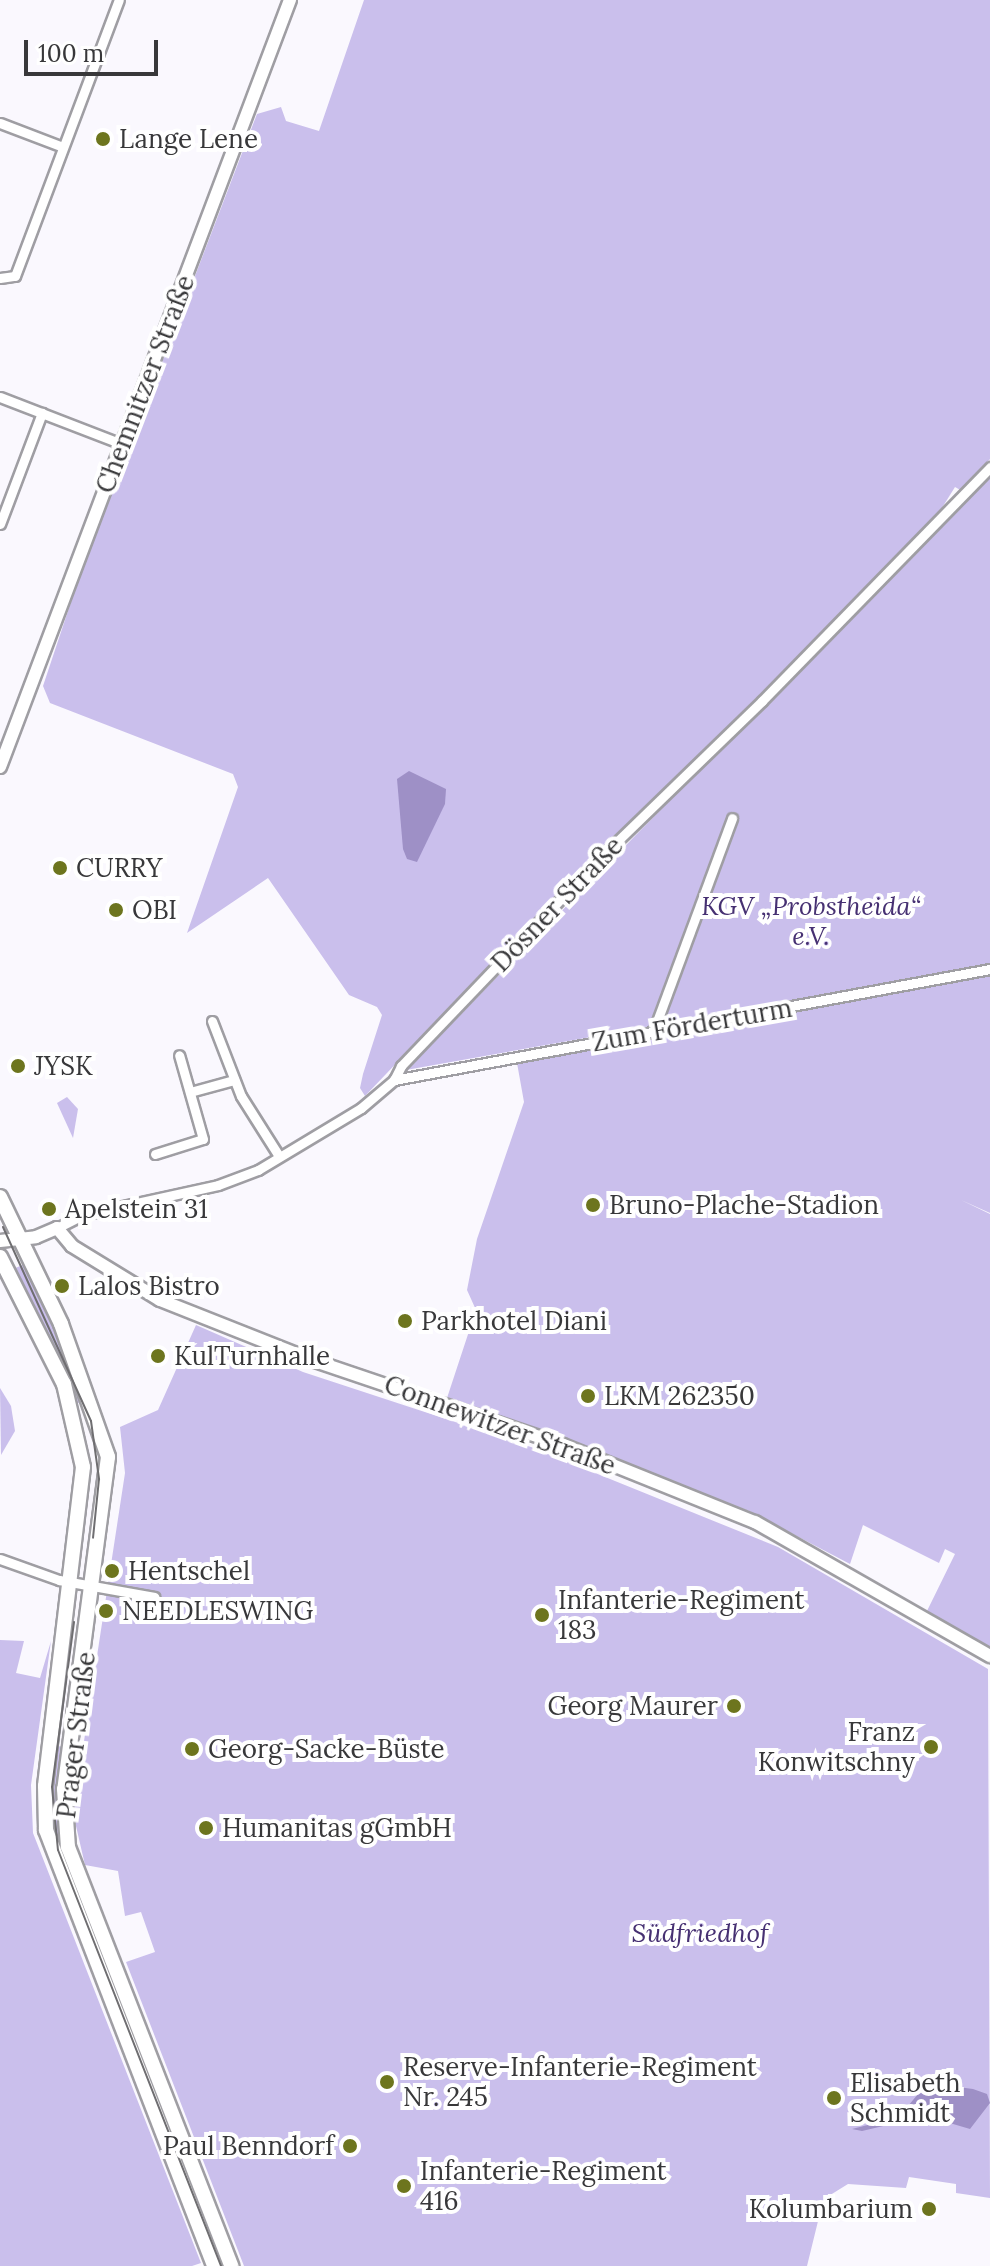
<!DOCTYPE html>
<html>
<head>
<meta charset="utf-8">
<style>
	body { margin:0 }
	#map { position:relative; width:990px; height:2266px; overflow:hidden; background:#faf8fe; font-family:Lora,serif }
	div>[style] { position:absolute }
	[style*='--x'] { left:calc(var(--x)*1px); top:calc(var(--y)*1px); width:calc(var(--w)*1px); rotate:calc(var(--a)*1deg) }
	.green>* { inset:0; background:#cabfec }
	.water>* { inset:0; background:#9e90c6 }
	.roads { filter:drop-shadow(2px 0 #9f9ea3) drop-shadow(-2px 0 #9f9ea3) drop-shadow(0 2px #9f9ea3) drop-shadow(0 -2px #9f9ea3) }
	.street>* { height:9px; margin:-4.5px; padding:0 4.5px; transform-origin:4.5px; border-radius:4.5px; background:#fff }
	.secondary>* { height:12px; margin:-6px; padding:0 6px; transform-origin:6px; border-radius:6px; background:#fff }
	.primary>* { height:14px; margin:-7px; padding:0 7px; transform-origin:7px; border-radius:7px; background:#fff }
	.tram>* { height:2px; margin:-1px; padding:0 1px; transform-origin:1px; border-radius:1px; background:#6f6e71 }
	.dots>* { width:22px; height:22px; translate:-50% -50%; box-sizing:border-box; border:4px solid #fff; border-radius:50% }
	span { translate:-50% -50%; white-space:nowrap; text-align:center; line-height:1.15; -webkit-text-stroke:8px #fff; paint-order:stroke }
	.poi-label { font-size:26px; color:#38383a }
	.left { translate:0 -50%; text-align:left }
	.right { translate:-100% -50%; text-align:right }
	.street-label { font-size:26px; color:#38383a }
	.park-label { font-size:26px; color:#463072; font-style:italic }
	.scale { position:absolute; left:24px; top:40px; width:134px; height:36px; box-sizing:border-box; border:4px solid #38383a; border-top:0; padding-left:10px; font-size:24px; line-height:28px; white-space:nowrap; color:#38383a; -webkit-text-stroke:6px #fff; paint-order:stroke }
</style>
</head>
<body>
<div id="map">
	<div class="green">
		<div style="clip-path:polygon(364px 0,990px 0,990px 459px,962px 491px,955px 487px,935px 519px,776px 682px,606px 844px,365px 1096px,360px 1088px,363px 1074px,382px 1015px,377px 1007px,349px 995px,268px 878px,187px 933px,238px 787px,233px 774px,50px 703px,43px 686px,76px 587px,257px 114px,281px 107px,286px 121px,319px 131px)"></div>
		<div style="clip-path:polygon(990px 473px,990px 1213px,961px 1200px,990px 1214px,990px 1656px,926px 1613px,955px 1554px,945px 1549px,939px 1563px,863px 1525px,850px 1564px,749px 1511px,447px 1398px,476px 1310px,467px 1290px,477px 1239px,524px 1102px,517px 1063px,665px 1034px,664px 1024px,406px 1070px)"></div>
		<div style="clip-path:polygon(67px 1097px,78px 1109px,73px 1138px,57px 1103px)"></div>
		<div style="clip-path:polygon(25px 1264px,86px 1400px,76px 1404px,13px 1269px)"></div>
		<div style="clip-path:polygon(196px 1325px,303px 1372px,531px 1447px,778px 1547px,988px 1669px,990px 2198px,956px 2193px,956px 2184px,909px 2177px,906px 2188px,848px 2184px,827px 2197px,821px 2209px,807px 2266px,244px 2266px,126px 1962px,155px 1952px,141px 1912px,125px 1916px,118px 1871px,85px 1865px,73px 1813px,125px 1473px,120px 1427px,158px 1410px)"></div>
		<div style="clip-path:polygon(0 1388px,11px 1406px,15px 1431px,1px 1455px)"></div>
		<div style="clip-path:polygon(0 1640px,24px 1641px,16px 1673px,40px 1678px,51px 1641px,31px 1785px,33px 1833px,201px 2263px,192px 2266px,0 2266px)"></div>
		<div style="clip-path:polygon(55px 1746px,67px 1747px,58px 1809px,228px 2266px,219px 2266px,55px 1851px,48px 1809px)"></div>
	</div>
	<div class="water">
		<div style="clip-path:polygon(409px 771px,446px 789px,445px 804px,417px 862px,407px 859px,403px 849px,397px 779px)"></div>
		<div style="clip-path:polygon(927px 2083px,973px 2089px,987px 2094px,990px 2103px,970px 2129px,926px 2116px,862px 2131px,852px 2129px,899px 2117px)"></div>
	</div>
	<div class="roads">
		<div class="street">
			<div style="--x:0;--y:123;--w:67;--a:20.9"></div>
			<div style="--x:0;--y:278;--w:15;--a:-8"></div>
			<div style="--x:15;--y:276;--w:295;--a:-69.4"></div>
			<div style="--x:0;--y:397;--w:131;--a:21.1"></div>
			<div style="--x:0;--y:524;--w:119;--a:-69.3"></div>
			<div style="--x:212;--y:1021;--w:80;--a:68.9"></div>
			<div style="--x:241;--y:1096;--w:71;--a:57.7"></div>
			<div style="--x:653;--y:1032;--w:228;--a:-69.7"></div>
			<div style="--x:394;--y:1080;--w:606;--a:-10.55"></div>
			<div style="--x:190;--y:1092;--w:46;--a:-15.3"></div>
			<div style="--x:155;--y:1154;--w:50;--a:-17.4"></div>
			<div style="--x:203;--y:1139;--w:87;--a:-105.9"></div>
			<div style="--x:57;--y:1228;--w:28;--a:-27"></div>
			<div style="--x:82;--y:1215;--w:139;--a:-12.4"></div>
			<div style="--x:218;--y:1185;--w:43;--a:-20.6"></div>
			<div style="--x:258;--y:1170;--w:120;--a:-31"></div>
			<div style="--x:361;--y:1108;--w:43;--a:-40.3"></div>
			<div style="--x:394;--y:1080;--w:16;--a:-63"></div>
			<div style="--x:401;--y:1066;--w:289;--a:-46.3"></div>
			<div style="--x:601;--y:857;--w:224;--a:-44.1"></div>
			<div style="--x:762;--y:701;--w:327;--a:-45.7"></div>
			<div style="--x:0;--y:1559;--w:63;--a:19.6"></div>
			<div style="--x:59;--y:1580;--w:97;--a:10.1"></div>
		</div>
		<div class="secondary">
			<div style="--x:0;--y:767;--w:820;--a:-69.29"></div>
			<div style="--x:0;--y:1241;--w:36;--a:-6"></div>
			<div style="--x:36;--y:1237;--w:23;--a:-23"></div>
			<div style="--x:57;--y:1228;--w:23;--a:50"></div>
			<div style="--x:72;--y:1246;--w:103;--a:31.5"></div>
			<div style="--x:160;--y:1300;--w:160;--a:21.6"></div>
			<div style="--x:309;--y:1359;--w:268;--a:18.7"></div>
			<div style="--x:563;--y:1445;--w:207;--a:21.9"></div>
			<div style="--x:755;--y:1522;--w:271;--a:29.7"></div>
		</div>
		<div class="primary">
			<div style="--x:0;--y:1197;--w:141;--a:64.3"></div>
			<div style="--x:61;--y:1324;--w:141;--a:70.5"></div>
			<div style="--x:108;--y:1457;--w:335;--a:97.5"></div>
			<div style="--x:64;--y:1789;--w:58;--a:86.1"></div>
			<div style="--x:68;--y:1847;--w:450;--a:68.7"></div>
			<div style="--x:0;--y:1257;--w:142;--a:63.3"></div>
			<div style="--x:64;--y:1384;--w:85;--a:77.1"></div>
			<div style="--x:83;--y:1467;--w:321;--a:96.8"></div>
			<div style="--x:45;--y:1786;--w:44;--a:88.7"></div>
			<div style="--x:46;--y:1830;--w:467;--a:68.9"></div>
		</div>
	</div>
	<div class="tram">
		<div style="--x:3;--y:1227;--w:213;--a:65.6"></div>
		<div style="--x:91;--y:1421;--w:59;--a:82.1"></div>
		<div style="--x:99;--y:1479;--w:59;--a:95.8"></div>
		<div style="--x:74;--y:1622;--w:166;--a:97.6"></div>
		<div style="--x:52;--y:1787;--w:63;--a:84.6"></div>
		<div style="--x:58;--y:1850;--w:447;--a:68.6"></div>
	</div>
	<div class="dots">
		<div style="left:103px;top:139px;background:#6d751e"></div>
		<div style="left:60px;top:868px;background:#6d751e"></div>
		<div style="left:116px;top:910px;background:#6d751e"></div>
		<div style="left:18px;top:1066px;background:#6d751e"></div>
		<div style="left:593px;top:1205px;background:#6d751e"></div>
		<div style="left:49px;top:1209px;background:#6d751e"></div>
		<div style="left:62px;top:1286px;background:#6d751e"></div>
		<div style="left:405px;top:1321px;background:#6d751e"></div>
		<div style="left:158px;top:1356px;background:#6d751e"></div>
		<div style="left:588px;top:1396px;background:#6d751e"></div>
		<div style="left:112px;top:1571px;background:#6d751e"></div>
		<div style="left:106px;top:1611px;background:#6d751e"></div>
		<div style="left:542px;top:1615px;background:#6d751e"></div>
		<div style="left:734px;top:1706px;background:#6d751e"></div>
		<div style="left:931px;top:1747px;background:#6d751e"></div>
		<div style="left:192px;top:1749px;background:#6d751e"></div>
		<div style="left:206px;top:1828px;background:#6d751e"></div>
		<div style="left:387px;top:2082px;background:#6d751e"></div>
		<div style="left:834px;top:2098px;background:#6d751e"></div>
		<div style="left:350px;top:2146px;background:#6d751e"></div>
		<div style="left:404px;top:2186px;background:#6d751e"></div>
		<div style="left:929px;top:2209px;background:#6d751e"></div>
	</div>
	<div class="poi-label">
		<span class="left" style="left:119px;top:139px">Lange Lene</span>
		<span class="left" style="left:76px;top:868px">CURRY</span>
		<span class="left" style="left:132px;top:910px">OBI</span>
		<span class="left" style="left:34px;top:1066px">JYSK</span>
		<span class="left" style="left:609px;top:1205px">Bruno-Plache-Stadion</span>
		<span class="left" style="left:65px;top:1209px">Apelstein 31</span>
		<span class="left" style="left:78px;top:1286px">Lalos Bistro</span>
		<span class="left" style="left:421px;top:1321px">Parkhotel Diani</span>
		<span class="left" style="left:174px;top:1356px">KulTurnhalle</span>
		<span class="left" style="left:604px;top:1396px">LKM 262350</span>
		<span class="left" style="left:128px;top:1571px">Hentschel</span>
		<span class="left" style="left:558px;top:1615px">Infanterie-Regiment<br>183</span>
		<span class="left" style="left:122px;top:1611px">NEEDLESWING</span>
		<span class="right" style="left:718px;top:1706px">Georg Maurer</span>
		<span class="right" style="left:915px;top:1747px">Franz<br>Konwitschny</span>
		<span class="left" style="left:208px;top:1749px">Georg-Sacke-Büste</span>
		<span class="left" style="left:222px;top:1828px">Humanitas gGmbH</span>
		<span class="left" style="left:403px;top:2082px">Reserve-Infanterie-Regiment<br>Nr. 245</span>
		<span class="left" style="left:850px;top:2098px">Elisabeth<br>Schmidt</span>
		<span class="right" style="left:334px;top:2146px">Paul Benndorf</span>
		<span class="left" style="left:420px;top:2186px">Infanterie-Regiment<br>416</span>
		<span class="right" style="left:913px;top:2209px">Kolumbarium</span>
	</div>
	<div class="street-label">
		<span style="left:145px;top:384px;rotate:-69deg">Chemnitzer Straße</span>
		<span style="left:557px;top:904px;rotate:-46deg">Dösner Straße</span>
		<span style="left:692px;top:1025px;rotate:-10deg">Zum Förderturm</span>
		<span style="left:500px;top:1425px;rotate:20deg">Connewitzer Straße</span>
		<span style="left:76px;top:1735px;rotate:-83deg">Prager Straße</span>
	</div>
	<div class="park-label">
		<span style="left:811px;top:921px">KGV „Probstheida“<br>e.V.</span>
		<span style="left:700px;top:1933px">Südfriedhof</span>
	</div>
	<div class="scale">100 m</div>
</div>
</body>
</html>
